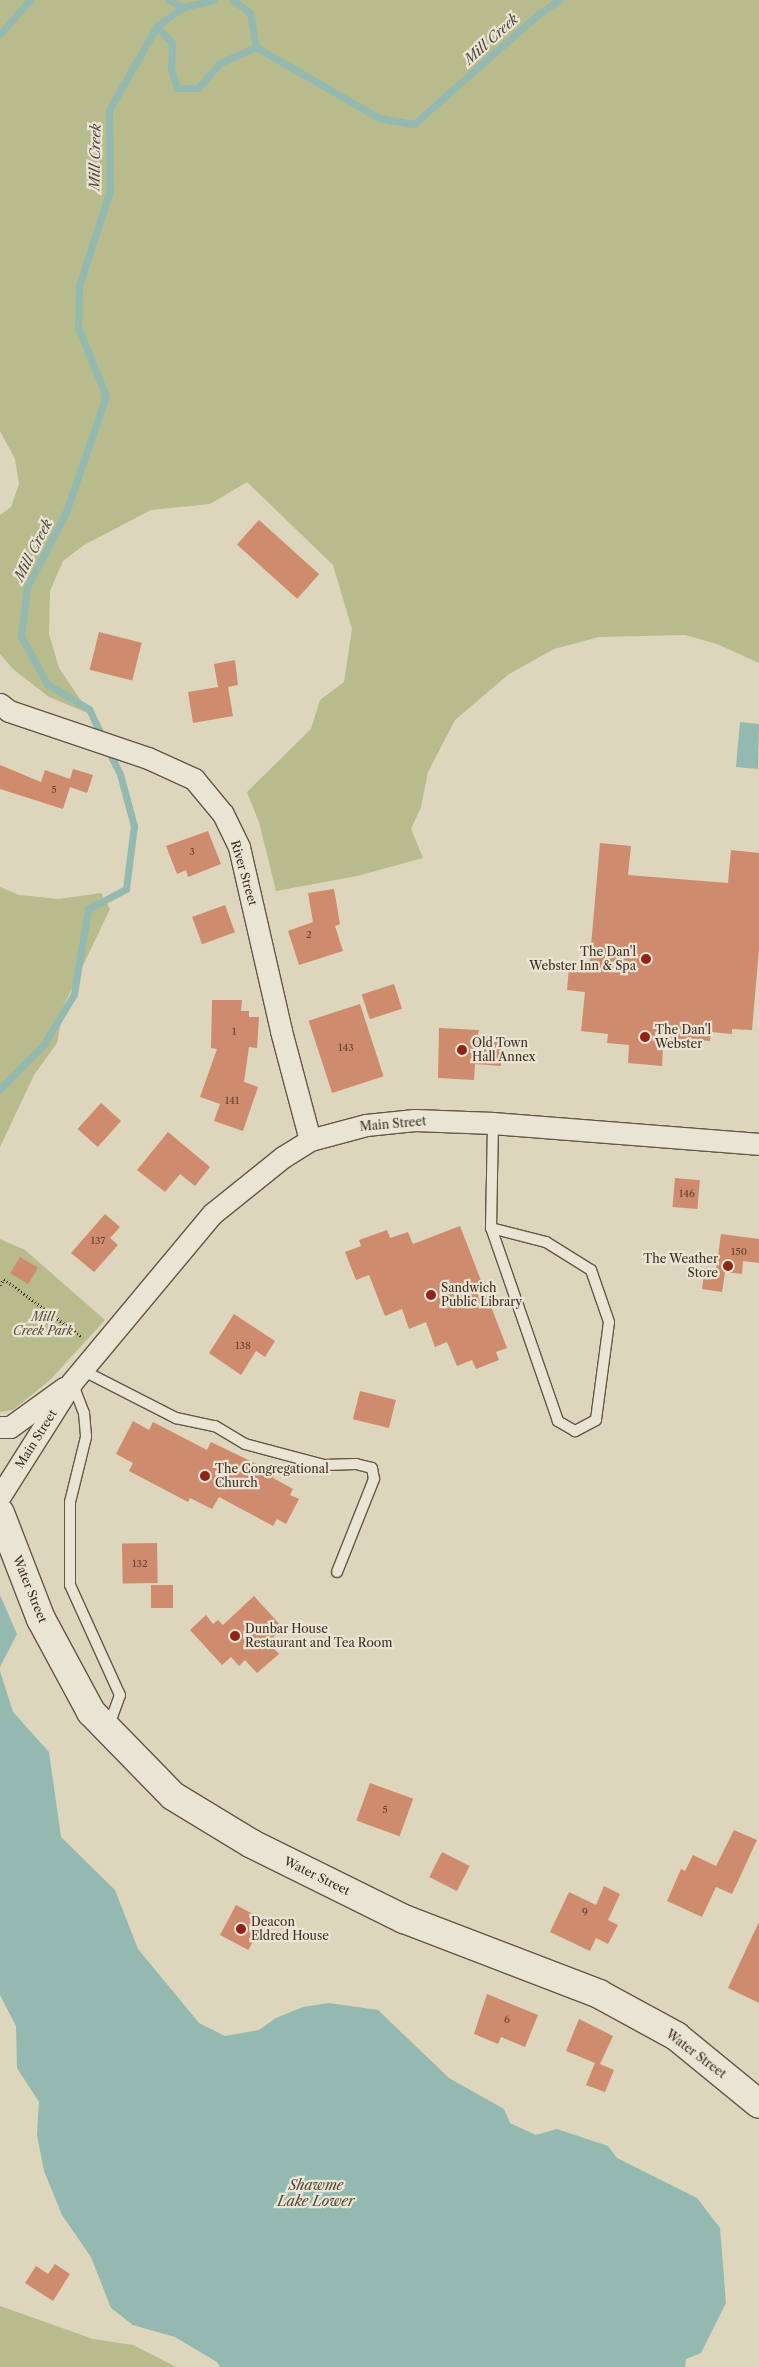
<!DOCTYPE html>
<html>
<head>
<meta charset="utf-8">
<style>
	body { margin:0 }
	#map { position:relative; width:759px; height:2367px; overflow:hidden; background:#ddd5bc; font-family:"Libre Caslon Text",serif }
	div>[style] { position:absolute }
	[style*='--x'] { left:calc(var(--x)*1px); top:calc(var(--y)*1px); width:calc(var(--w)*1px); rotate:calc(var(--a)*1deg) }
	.green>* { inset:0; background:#b8bb8c }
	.water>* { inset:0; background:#93b9b0 }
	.stream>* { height:7px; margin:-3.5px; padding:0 3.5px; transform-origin:3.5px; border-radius:3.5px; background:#93b9b0 }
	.building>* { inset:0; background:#cf8b6e; transform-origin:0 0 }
	.path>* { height:3px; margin-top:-1.5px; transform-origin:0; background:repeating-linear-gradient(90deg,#402b20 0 1px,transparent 0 3.5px) }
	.roads { filter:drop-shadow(1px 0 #675647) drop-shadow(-1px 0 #675647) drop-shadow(0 1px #675647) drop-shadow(0 -1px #675647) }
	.lane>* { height:10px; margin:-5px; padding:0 5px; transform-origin:5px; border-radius:5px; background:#e9e4d3 }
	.street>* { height:21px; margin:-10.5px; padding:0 10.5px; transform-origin:10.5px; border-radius:10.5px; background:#e9e4d3 }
	.secondary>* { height:28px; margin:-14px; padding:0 14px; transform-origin:14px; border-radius:14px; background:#e9e4d3 }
	.dots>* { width:14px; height:14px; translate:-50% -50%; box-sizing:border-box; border:2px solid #e9e4d3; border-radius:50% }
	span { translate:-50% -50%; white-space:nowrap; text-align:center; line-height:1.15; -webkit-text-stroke:4.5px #e9e4d3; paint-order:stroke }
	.number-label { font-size:10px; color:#644334 }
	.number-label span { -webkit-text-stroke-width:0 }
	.street-label { font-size:12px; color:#402b20 }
	.poi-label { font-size:12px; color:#402b20 }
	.right { translate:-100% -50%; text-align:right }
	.left { translate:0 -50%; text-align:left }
	.park-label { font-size:12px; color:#584836; font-style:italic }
	.water-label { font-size:14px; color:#51473d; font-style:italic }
</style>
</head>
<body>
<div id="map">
	<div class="green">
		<div style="clip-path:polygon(0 0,759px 0,759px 663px,717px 644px,685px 635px,599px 637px,554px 649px,509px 674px,455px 720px,428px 772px,421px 807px,411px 829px,423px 858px,357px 876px,276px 891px,259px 822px,247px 792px,311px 729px,320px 700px,344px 682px,352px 629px,333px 565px,247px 482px,210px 504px,151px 510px,84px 545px,63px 561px,50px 591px,49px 634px,59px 668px,90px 714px,49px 697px,13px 669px,0 654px,0 515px,11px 507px,19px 484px,15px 459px,0 431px)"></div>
		<div style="clip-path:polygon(0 887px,19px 895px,59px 899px,101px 893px,110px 909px,64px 1005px,57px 1043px,34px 1075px,0 1147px)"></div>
		<div style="clip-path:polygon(0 1239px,25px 1250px,105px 1320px,50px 1380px,13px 1410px,0 1412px)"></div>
		<div style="clip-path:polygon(0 2306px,93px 2339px,133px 2345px,176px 2367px,0 2367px)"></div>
	</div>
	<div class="water">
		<div style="clip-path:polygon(740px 722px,759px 724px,758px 769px,736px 767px)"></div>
		<div style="clip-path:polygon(0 1595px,17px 1634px,0 1667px)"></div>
		<div style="clip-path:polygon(0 1671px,13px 1712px,49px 1752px,61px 1837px,115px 1890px,138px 1949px,199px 2023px,225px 2036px,259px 2030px,276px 2018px,303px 2007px,329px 2003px,378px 2010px,449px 2078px,504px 2109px,510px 2123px,536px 2135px,557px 2129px,608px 2146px,617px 2158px,697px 2198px,720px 2228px,726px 2303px,701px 2353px,686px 2359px,685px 2367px,220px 2367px,217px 2362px,175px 2337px,133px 2325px,111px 2308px,91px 2257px,62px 2215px,44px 2171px,37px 2135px,39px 2102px,17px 2068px,16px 2026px,0 1995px)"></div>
	</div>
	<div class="stream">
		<div style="--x:169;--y:0;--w:16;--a:27"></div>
		<div style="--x:233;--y:0;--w:21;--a:37"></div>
		<div style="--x:250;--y:13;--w:35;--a:80"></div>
		<div style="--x:256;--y:47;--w:142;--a:30"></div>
		<div style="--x:379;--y:118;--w:36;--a:10"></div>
		<div style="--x:414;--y:124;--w:164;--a:-41.5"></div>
		<div style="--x:537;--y:15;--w:27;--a:-34"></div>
		<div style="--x:157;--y:26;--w:23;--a:49"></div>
		<div style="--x:172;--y:43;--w:26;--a:92"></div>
		<div style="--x:171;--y:69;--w:20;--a:72"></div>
		<div style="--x:177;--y:88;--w:21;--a:0"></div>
		<div style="--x:198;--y:88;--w:33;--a:-49"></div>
		<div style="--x:220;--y:63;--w:39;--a:-24"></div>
		<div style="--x:0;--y:34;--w:45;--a:-48.6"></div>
		<div style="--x:103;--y:738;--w:32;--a:-116"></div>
		<div style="--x:89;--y:709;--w:49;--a:-149.2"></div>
		<div style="--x:47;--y:684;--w:55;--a:-118.4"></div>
		<div style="--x:21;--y:636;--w:49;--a:-83"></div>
		<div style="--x:27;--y:587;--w:85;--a:-62.5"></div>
		<div style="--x:66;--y:512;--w:123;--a:-71"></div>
		<div style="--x:106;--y:396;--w:74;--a:-112.1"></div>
		<div style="--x:78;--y:327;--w:41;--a:-88.6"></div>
		<div style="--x:79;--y:286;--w:101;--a:-72.1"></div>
		<div style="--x:110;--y:190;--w:80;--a:-90.7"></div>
		<div style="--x:109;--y:110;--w:97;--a:-60.3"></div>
		<div style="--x:157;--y:26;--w:32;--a:-36"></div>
		<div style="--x:183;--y:7;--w:31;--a:-13"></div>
		<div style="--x:0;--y:1089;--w:63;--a:-45.6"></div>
		<div style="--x:44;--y:1044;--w:58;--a:-59"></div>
		<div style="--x:74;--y:994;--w:86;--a:-80.6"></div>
		<div style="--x:88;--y:909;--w:43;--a:-27.8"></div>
		<div style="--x:126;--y:889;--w:64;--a:-82.8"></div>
		<div style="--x:134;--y:826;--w:54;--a:-105.1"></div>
		<div style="--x:120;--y:774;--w:27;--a:-117"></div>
	</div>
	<div class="building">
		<div style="left:259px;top:520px;width:81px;height:33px;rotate:42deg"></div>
		<div style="left:99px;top:632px;width:44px;height:39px;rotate:14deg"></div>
		<div style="clip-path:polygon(235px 660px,238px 685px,228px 687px,233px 716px,193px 723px,188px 692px,218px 687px,214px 664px)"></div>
		<div style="clip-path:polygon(0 765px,41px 782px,45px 770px,70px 779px,73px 769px,93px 775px,87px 793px,70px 787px,63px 809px,0 789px)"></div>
		<div style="clip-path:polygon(208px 831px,221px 864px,188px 877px,186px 870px,177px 874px,166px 846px)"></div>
		<div style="clip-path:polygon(600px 843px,631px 846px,628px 875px,728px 883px,731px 850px,759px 853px,759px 950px,752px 1030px,732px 1029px,732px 1034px,711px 1032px,710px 1041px,679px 1039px,678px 1050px,663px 1048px,662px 1066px,628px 1063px,629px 1045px,607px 1043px,608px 1034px,581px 1031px,585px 992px,567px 990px,569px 968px,589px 969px)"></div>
		<div style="clip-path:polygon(334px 889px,340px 924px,335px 926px,343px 951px,299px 965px,288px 931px,313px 922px,308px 893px)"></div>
		<div style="left:225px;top:905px;width:29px;height:35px;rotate:70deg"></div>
		<div style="left:394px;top:984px;width:26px;height:34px;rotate:72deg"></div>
		<div style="clip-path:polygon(212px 1000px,242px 1000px,241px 1011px,249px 1011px,249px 1017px,259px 1017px,257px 1048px,249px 1047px,244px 1082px,258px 1087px,243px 1131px,214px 1121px,220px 1104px,200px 1097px,217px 1049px,211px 1048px)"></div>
		<div style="left:360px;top:1004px;width:76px;height:54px;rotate:72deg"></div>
		<div style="clip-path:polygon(439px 1028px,479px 1030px,478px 1035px,502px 1036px,501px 1066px,475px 1064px,474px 1080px,438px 1078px)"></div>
		<div style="left:101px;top:1103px;width:27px;height:35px;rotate:42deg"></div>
		<div style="clip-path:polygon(168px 1132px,210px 1167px,195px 1186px,180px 1174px,165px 1192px,137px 1170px)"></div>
		<div style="left:675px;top:1178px;width:25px;height:29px;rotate:5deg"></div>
		<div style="clip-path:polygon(105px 1214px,120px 1227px,110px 1238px,118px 1245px,94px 1272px,71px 1253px)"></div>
		<div style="clip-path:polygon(460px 1226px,507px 1348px,496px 1352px,499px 1360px,476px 1369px,472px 1360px,457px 1366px,447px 1342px,435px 1347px,426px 1322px,409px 1329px,402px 1309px,385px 1316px,369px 1275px,356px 1280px,345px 1252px,361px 1246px,359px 1240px,387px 1230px,390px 1238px,408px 1232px,413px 1244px)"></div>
		<div style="clip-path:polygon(721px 1234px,759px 1239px,759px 1263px,743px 1261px,742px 1274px,725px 1272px,722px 1292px,702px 1289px,705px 1268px,716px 1270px)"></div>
		<div style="left:20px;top:1257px;width:21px;height:19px;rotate:31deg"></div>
		<div style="clip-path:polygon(234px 1314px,275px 1341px,265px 1357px,256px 1351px,241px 1375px,209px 1353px)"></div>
		<div style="left:360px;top:1391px;width:37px;height:29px;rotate:14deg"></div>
		<div style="clip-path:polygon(133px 1421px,149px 1430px,153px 1422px,207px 1450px,211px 1442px,275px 1473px,273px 1478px,293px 1489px,290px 1495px,299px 1499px,286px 1524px,277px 1519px,273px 1526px,219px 1497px,212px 1509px,190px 1498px,188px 1502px,129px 1471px,133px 1463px,116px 1454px)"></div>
		<div style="left:157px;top:1543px;width:40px;height:35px;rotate:89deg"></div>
		<div style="left:173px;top:1585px;width:23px;height:22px;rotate:90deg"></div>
		<div style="clip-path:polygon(254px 1596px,283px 1628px,268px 1642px,279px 1654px,257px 1673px,245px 1660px,239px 1666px,231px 1657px,222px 1665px,190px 1630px,206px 1615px,213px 1624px,218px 1620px,223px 1625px)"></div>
		<div style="left:370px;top:1783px;width:46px;height:40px;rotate:20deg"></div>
		<div style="clip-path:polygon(734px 1830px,757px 1840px,732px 1894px,716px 1887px,702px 1917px,667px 1901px,681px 1869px,685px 1871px,693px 1855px,716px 1866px)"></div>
		<div style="left:442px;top:1852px;width:31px;height:28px;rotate:27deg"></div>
		<div style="clip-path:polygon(604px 1886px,620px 1894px,608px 1920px,618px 1925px,608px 1944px,596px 1938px,590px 1951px,550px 1932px,569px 1892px,596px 1905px)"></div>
		<div style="left:236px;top:1905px;width:32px;height:34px;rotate:28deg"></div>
		<div style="clip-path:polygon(759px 1922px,759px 2003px,728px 1988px)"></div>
		<div style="clip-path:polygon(487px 1994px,538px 2015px,525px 2047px,501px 2037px,498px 2044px,474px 2034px)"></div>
		<div style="clip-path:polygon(579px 2019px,613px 2036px,600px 2064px,614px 2070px,605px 2092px,586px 2085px,595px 2063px,566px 2051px)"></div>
		<div style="clip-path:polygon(55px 2264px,70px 2274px,53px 2301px,25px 2283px,36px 2266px,48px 2274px)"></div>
	</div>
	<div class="path">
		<div style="--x:0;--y:1285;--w:7;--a:-56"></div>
		<div style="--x:4;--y:1279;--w:96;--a:36.5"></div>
	</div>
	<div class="roads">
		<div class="lane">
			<div style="--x:491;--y:1228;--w:57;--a:14.3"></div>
			<div style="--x:546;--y:1242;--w:53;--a:31.9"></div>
			<div style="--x:591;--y:1270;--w:55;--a:70.9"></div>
			<div style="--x:609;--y:1322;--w:99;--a:97.6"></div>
			<div style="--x:596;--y:1420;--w:24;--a:152"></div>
			<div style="--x:575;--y:1431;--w:20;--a:-150"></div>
			<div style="--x:558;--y:1421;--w:204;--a:-109.1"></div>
			<div style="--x:491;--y:1228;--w:105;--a:-88.9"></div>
			<div style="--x:82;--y:1370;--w:106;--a:27.1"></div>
			<div style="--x:176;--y:1418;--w:40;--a:12"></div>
			<div style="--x:215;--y:1426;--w:35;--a:31"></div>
			<div style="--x:245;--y:1444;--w:82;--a:14.9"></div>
			<div style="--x:324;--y:1465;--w:32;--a:-2"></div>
			<div style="--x:356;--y:1464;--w:16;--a:14"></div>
			<div style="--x:372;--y:1468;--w:11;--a:80"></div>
			<div style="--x:374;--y:1479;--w:100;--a:111.7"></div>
			<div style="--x:72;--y:1382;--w:33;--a:69"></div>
			<div style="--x:84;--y:1413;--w:24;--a:85"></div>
			<div style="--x:86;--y:1437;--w:67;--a:103.8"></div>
			<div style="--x:70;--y:1502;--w:83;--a:90"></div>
			<div style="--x:70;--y:1585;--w:121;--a:65.6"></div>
			<div style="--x:120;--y:1695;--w:33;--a:110"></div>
		</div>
		<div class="street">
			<div style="--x:0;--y:704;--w:11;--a:38"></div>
			<div style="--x:9;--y:711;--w:147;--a:18.7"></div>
			<div style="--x:148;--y:758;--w:51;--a:24.5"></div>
			<div style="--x:194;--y:779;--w:45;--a:50.4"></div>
			<div style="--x:223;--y:814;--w:37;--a:64"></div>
			<div style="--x:239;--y:847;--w:189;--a:77.1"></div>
			<div style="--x:281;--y:1031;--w:113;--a:75.1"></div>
			<div style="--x:0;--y:1427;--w:10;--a:0"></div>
			<div style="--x:10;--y:1427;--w:67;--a:-35.8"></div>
			<div style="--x:0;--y:1496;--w:135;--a:-57.7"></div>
			<div style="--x:72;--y:1382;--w:219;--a:-50.2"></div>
			<div style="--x:212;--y:1214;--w:91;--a:-38.8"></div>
			<div style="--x:283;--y:1157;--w:32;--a:-32"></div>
			<div style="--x:310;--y:1140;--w:58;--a:-15"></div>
			<div style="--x:366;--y:1125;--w:49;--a:-5.8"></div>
			<div style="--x:415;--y:1120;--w:78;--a:2.2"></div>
			<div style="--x:493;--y:1123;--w:267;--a:4.5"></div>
		</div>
		<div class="secondary">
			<div style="--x:0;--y:1513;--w:114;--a:68.9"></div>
			<div style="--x:41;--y:1619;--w:106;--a:61.7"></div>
			<div style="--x:91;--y:1712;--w:117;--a:45.7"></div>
			<div style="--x:173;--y:1796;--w:92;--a:31.3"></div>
			<div style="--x:252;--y:1844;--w:169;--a:26.3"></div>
			<div style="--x:404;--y:1919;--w:209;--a:21"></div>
			<div style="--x:599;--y:1994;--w:88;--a:28.6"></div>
			<div style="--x:676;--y:2036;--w:107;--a:39.3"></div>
		</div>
	</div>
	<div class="dots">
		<div style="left:646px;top:959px;background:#8f2418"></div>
		<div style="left:645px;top:1037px;background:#8f2418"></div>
		<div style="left:462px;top:1050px;background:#8f2418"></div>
		<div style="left:728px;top:1266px;background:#8f2418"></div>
		<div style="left:431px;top:1295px;background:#8f2418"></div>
		<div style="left:205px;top:1476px;background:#8f2418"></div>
		<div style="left:235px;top:1636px;background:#8f2418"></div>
		<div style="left:241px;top:1929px;background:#8f2418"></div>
	</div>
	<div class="number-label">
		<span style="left:54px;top:790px">5</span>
		<span style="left:192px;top:852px">3</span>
		<span style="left:309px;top:935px">2</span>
		<span style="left:234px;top:1032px">1</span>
		<span style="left:346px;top:1048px">143</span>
		<span style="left:232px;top:1101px">141</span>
		<span style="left:687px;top:1194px">146</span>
		<span style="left:98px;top:1241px">137</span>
		<span style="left:739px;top:1252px">150</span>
		<span style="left:243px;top:1346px">138</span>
		<span style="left:140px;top:1564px">132</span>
		<span style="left:385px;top:1810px">5</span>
		<span style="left:585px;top:1912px">9</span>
		<span style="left:507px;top:2020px">6</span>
	</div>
	<div class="street-label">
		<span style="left:244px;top:873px;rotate:74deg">River Street</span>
		<span style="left:393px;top:1124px;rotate:-5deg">Main Street</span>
		<span style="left:36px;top:1439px;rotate:-58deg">Main Street</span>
		<span style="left:30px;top:1589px;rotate:68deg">Water Street</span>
		<span style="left:317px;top:1876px;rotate:26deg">Water Street</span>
		<span style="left:696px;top:2054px;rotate:37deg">Water Street</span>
	</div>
	<div class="poi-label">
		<span class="right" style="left:636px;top:959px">The Dan'l<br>Webster Inn &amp; Spa</span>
		<span class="left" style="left:655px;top:1037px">The Dan'l<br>Webster</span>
		<span class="left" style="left:472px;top:1050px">Old Town<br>Hall Annex</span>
		<span class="right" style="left:718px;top:1266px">The Weather<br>Store</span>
		<span class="left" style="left:441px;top:1295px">Sandwich<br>Public Library</span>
		<span class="left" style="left:215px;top:1476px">The Congregational<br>Church</span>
		<span class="left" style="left:245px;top:1636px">Dunbar House<br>Restaurant and Tea Room</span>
		<span class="left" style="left:251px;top:1929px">Deacon<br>Eldred House</span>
	</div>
	<div class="park-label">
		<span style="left:43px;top:1324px">Mill<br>Creek Park</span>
	</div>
	<div class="water-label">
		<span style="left:491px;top:39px;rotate:-42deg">Mill Creek</span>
		<span style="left:95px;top:157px;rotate:-89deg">Mill Creek</span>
		<span style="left:33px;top:550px;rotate:-63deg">Mill Creek</span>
		<span style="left:316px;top:2193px">Shawme<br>Lake Lower</span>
	</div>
</div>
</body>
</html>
